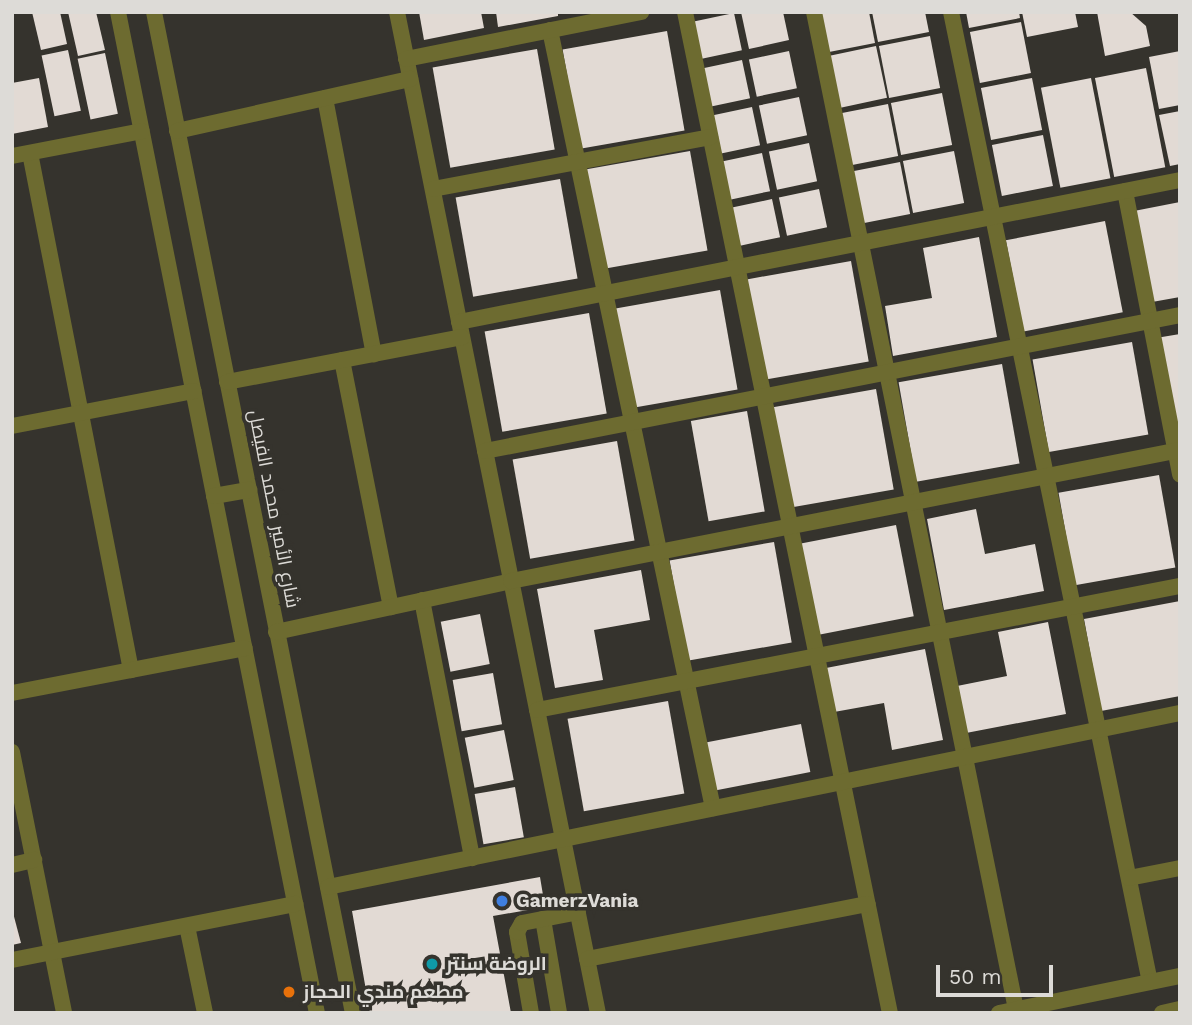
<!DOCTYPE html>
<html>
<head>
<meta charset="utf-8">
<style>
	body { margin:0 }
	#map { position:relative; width:1192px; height:1025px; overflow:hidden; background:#35332d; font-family:"Work Sans",Cairo,sans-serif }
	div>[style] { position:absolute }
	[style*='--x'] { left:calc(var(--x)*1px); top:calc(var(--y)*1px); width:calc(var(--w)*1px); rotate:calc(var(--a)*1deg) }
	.building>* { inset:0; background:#e2dad4; transform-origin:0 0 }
	.minor>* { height:16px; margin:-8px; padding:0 8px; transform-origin:8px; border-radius:8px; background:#6d6b30 }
	.dots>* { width:19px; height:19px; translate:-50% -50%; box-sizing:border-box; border:4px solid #35332d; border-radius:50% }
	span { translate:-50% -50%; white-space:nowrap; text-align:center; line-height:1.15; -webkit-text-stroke:7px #35332d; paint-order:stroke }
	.street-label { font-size:19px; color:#dddbd7 }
	.poi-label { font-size:19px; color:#dddbd7; font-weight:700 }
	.left { translate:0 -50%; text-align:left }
	.frame { position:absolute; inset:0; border:14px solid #dddbd7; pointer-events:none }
	.scale { position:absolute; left:936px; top:965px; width:117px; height:32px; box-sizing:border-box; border:4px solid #dddbd7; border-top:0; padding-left:9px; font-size:21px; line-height:24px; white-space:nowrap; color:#dddbd7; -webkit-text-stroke:5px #35332d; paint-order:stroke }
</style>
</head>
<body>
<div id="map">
	<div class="building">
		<div style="clip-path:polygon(32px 12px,60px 12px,67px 44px,41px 50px)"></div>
		<div style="clip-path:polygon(68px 12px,96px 12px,105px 50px,78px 56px)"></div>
		<div style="clip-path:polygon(419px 12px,481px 12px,484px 28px,424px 40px)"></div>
		<div style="clip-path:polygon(496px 12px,558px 12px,558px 16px,498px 27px)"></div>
		<div style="clip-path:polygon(741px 12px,783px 12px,789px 40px,749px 49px)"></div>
		<div style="clip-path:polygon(816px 12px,869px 12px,875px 43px,824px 53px)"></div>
		<div style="clip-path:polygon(872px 12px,925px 12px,929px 32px,878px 42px)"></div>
		<div style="clip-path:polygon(966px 12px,1019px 12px,1020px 18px,969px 28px)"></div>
		<div style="clip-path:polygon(1022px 12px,1075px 12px,1078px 27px,1027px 37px)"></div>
		<div style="clip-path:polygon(1097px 12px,1130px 12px,1146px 26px,1150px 46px,1105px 56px)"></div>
		<div style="left:734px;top:13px;width:38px;height:41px;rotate:78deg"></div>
		<div style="left:1021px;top:22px;width:52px;height:52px;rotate:79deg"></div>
		<div style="left:667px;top:31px;width:101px;height:106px;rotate:80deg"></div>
		<div style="left:930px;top:36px;width:53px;height:52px;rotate:79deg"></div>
		<div style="left:876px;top:46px;width:53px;height:51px;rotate:78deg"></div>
		<div style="left:537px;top:49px;width:102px;height:106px;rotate:80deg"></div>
		<div style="left:68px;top:50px;width:62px;height:27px;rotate:78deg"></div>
		<div style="left:789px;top:51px;width:38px;height:41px;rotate:78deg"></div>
		<div style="clip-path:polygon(1180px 51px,1180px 105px,1159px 109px,1149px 57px)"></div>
		<div style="left:105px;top:53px;width:62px;height:28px;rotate:78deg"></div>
		<div style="left:742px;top:60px;width:39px;height:41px;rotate:78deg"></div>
		<div style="left:1146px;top:68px;width:101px;height:52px;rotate:79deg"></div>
		<div style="clip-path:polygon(39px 78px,48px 127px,12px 134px,12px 83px)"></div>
		<div style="left:1032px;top:78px;width:53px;height:52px;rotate:79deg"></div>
		<div style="left:1091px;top:78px;width:102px;height:51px;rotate:79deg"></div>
		<div style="left:942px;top:93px;width:53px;height:52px;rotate:79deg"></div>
		<div style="left:799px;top:97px;width:39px;height:41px;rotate:78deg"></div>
		<div style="left:888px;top:104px;width:53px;height:52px;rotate:79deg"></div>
		<div style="left:752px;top:107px;width:39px;height:41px;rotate:78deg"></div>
		<div style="clip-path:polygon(1180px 111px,1180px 164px,1170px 166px,1159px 115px)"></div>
		<div style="left:1043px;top:135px;width:52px;height:52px;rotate:79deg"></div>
		<div style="left:809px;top:143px;width:39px;height:41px;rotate:78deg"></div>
		<div style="left:690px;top:151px;width:101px;height:105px;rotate:80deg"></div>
		<div style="left:954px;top:151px;width:53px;height:52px;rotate:79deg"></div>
		<div style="left:762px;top:153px;width:39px;height:41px;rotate:78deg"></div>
		<div style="left:900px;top:162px;width:53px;height:52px;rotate:79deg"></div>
		<div style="left:560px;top:179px;width:101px;height:106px;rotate:80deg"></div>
		<div style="left:819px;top:189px;width:39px;height:41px;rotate:78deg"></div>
		<div style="left:772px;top:199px;width:39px;height:42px;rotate:78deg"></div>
		<div style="clip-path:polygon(1180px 202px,1180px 297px,1152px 302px,1134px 211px)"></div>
		<div style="left:1105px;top:221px;width:93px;height:101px;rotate:79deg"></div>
		<div style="clip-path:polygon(979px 237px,997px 337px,893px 356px,885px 306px,932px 298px,923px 248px)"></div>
		<div style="left:851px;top:261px;width:102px;height:106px;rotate:80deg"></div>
		<div style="left:720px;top:290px;width:101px;height:106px;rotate:80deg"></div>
		<div style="left:589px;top:313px;width:102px;height:106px;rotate:80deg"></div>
		<div style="clip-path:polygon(1180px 334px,1180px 428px,1173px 430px,1156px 338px)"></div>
		<div style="left:1132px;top:342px;width:94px;height:101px;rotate:80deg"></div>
		<div style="left:1002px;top:364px;width:101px;height:105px;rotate:80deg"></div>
		<div style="left:876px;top:389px;width:102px;height:106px;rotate:80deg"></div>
		<div style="left:747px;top:411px;width:102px;height:57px;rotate:80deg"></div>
		<div style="left:617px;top:441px;width:101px;height:106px;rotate:80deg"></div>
		<div style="left:1159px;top:475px;width:94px;height:102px;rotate:80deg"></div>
		<div style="clip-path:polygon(976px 509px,985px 554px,1035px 544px,1044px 591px,944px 610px,927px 519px)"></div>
		<div style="left:896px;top:525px;width:93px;height:102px;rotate:79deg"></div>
		<div style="left:774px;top:542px;width:102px;height:106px;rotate:80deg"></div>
		<div style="clip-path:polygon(641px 570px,650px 620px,594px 630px,603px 680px,555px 688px,537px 589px)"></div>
		<div style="clip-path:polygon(1180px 601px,1180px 696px,1101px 711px,1084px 619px)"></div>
		<div style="left:480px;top:614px;width:51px;height:40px;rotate:79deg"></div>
		<div style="clip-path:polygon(1048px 622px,1066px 714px,966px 733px,957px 686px,1007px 676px,998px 632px)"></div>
		<div style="clip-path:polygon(925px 649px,943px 740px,892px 750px,884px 703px,834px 712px,826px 668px)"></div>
		<div style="left:493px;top:673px;width:52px;height:41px;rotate:80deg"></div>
		<div style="left:668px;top:701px;width:94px;height:102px;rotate:80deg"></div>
		<div style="left:801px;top:724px;width:49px;height:101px;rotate:79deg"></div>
		<div style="left:504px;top:730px;width:51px;height:40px;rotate:79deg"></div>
		<div style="left:515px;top:787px;width:51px;height:41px;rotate:80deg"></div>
		<div style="clip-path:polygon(540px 877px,545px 907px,493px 916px,511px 1013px,370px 1013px,352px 911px)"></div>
		<div style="clip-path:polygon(12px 909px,21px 943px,12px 945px)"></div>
	</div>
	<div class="minor">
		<div style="--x:118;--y:12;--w:1021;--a:78.76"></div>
		<div style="--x:154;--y:12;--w:1021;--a:78.76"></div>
		<div style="--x:397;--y:12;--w:1021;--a:78.65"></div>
		<div style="--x:685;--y:12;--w:1022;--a:78.43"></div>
		<div style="--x:814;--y:12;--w:1017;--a:78.55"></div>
		<div style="--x:951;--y:12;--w:990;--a:78.41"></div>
		<div style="--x:550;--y:30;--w:795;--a:78.17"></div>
		<div style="--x:406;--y:59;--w:240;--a:-11.3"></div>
		<div style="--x:325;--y:98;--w:261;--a:79.2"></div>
		<div style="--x:177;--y:131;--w:239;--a:-12.6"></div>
		<div style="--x:30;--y:153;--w:527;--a:78.95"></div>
		<div style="--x:12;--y:156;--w:132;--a:-10.9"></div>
		<div style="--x:433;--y:189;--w:282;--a:-10.6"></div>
		<div style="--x:1125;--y:191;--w:289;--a:79"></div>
		<div style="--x:459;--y:322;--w:735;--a:-11.14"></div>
		<div style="--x:342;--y:360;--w:252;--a:78.8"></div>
		<div style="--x:227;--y:382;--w:239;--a:-10.8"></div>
		<div style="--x:12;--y:426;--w:185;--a:-10.9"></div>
		<div style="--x:485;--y:451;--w:708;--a:-11.07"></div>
		<div style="--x:214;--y:496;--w:36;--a:-10"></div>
		<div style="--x:422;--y:600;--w:263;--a:79"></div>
		<div style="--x:276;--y:632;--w:240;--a:-12.2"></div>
		<div style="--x:511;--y:581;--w:682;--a:-11.08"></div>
		<div style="--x:12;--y:693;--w:237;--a:-10.9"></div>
		<div style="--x:537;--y:710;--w:655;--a:-10.92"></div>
		<div style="--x:12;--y:752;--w:266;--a:78.7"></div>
		<div style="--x:12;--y:865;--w:23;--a:-13"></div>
		<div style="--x:1129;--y:878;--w:52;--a:-11.1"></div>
		<div style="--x:328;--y:887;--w:870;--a:-11.54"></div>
		<div style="--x:543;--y:919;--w:95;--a:80.3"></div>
		<div style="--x:187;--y:926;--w:89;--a:78.3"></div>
		<div style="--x:587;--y:959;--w:286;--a:-11.1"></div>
		<div style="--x:12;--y:960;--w:289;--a:-11.2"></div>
		<div style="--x:531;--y:1013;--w:82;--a:-99.8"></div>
		<div style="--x:517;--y:932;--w:10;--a:-61"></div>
		<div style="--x:522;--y:923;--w:57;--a:-11.1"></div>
		<div style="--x:999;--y:1013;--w:185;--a:-11.6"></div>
		<div style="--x:1162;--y:1013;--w:18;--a:-13"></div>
	</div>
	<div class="dots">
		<div style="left:502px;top:901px;background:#3f7fe0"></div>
		<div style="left:432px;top:964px;background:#0f9aa8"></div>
		<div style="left:289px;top:992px;background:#e8710a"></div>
	</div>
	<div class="street-label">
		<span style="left:274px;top:509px;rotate:79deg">شارع الأمير محمد الفيصل</span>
	</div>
	<div class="poi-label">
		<span class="left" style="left:516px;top:901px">GamerzVania</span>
		<span class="left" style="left:446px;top:964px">الروضة سنتر</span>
		<span class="left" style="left:303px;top:992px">مطعم مندي الحجاز</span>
	</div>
	<div class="frame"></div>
	<div class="scale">50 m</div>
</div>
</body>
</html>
